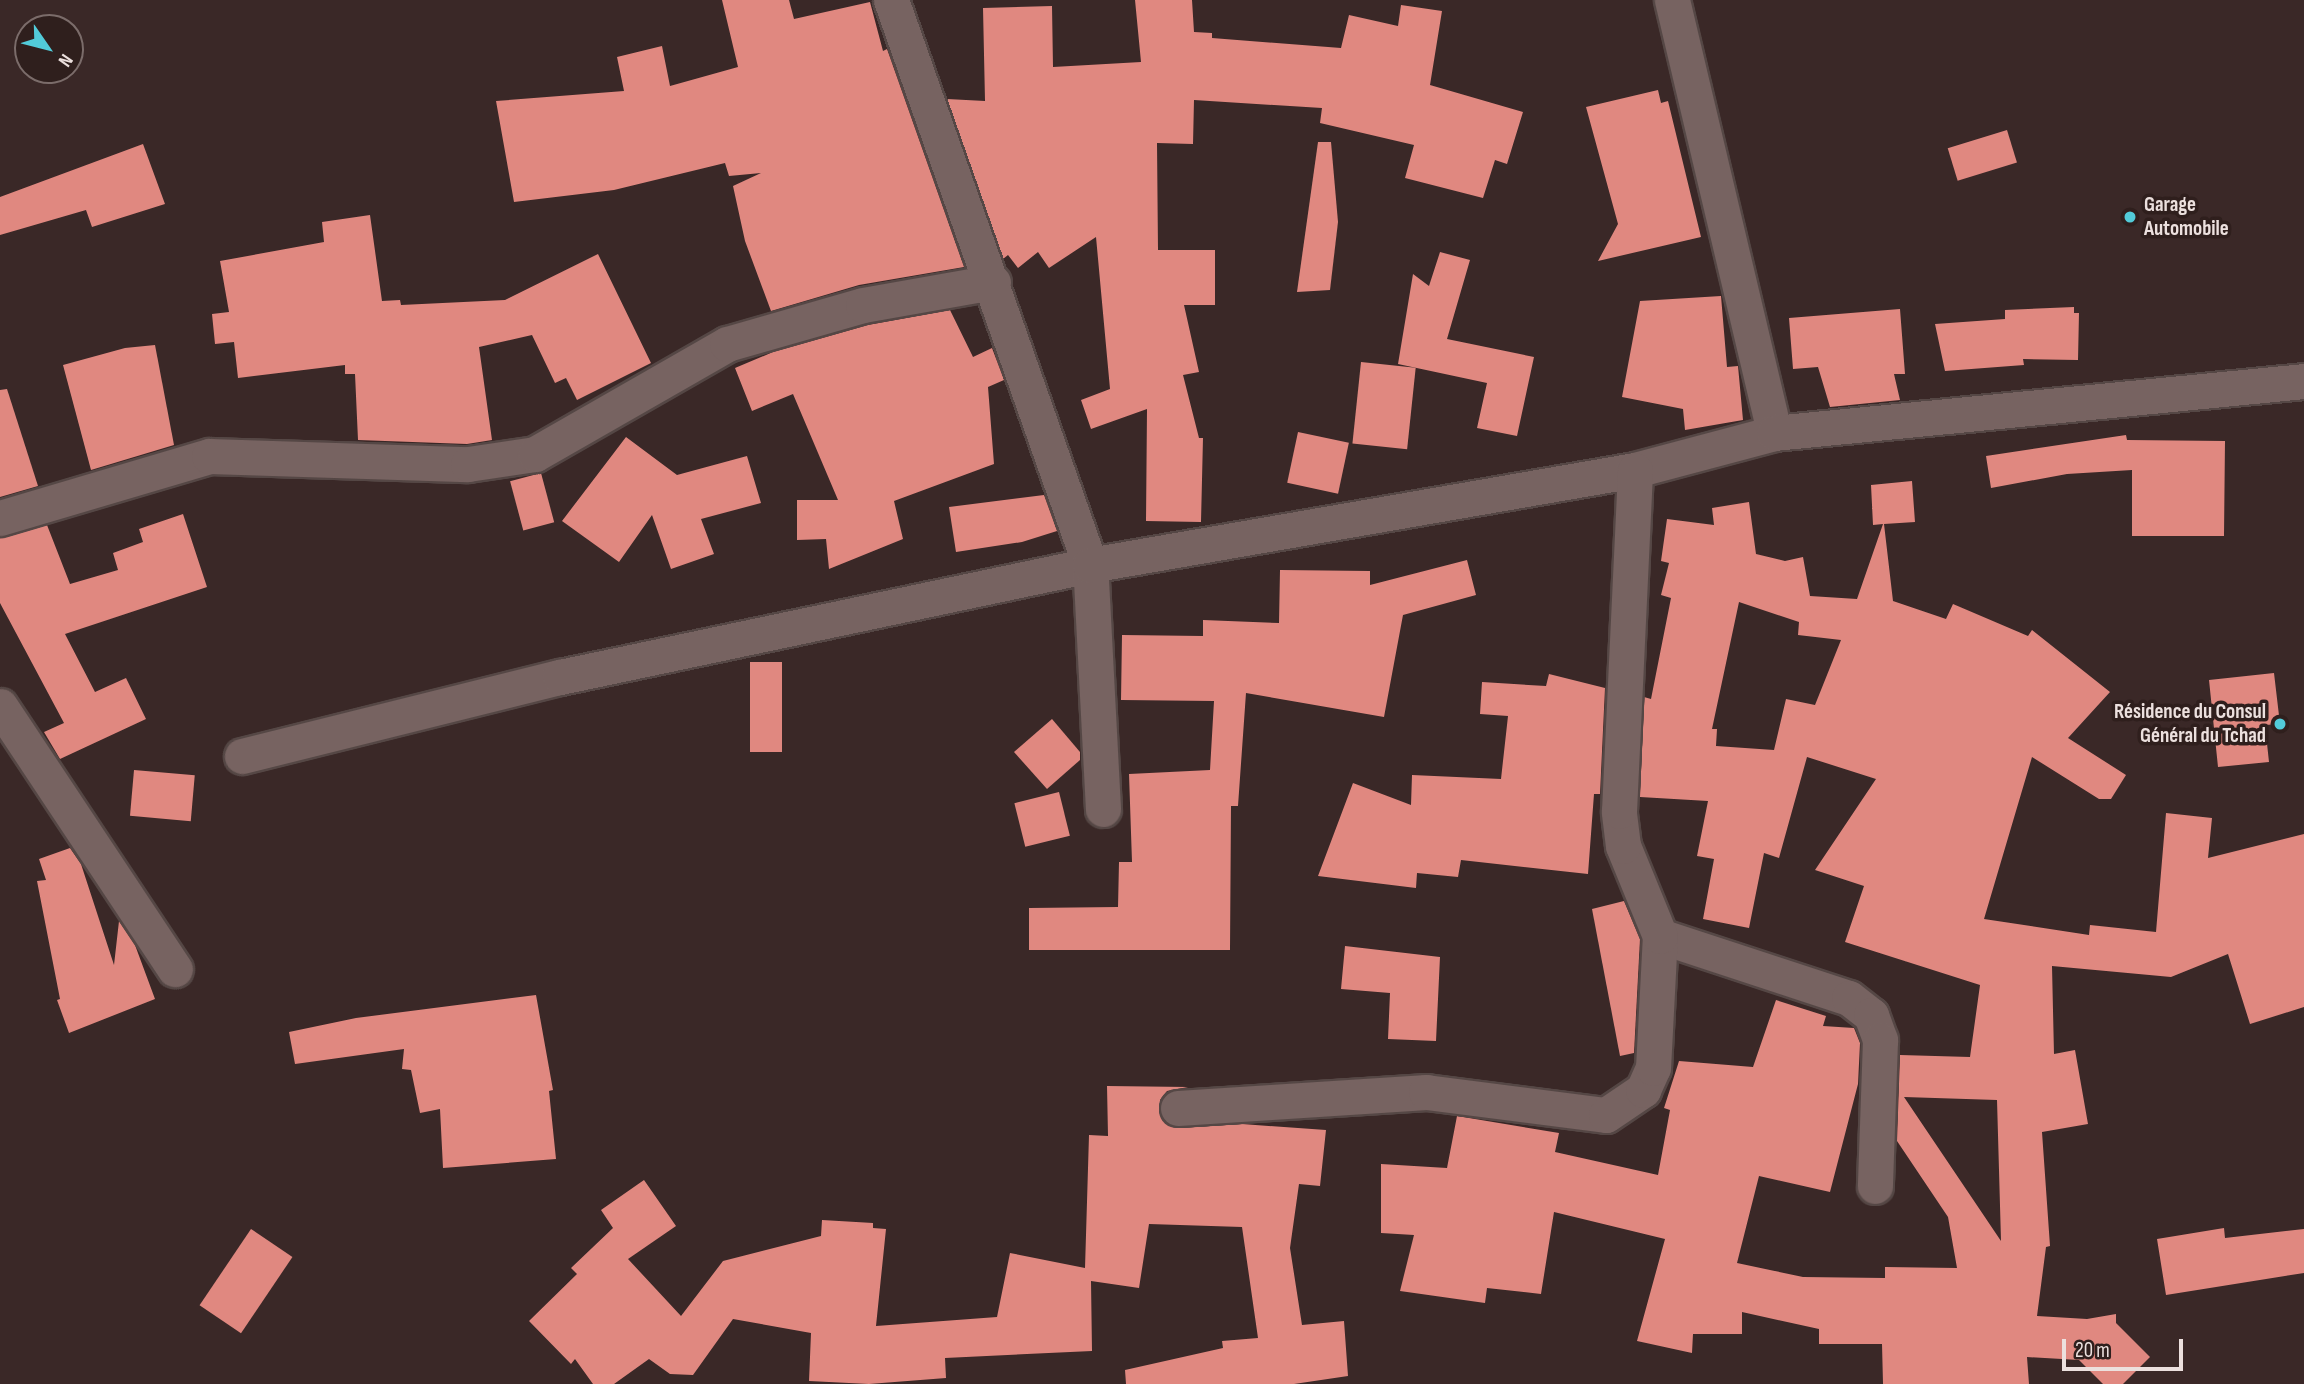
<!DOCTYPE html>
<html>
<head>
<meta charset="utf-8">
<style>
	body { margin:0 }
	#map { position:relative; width:2304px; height:1384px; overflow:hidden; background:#3a2827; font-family:"Sofia Sans Condensed",sans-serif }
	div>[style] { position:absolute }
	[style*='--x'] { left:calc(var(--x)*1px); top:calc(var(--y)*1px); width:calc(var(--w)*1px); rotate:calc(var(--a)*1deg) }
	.building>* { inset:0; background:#e08880; transform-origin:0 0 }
	.roads { filter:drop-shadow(2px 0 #554745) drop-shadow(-2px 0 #554745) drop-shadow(0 2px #554745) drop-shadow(0 -2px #554745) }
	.street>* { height:35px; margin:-17.5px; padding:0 17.5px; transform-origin:17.5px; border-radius:17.5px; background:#776361 }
	.dots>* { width:19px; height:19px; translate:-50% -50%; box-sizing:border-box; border:4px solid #2f1f1d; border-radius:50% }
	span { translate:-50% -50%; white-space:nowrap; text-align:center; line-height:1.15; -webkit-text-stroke:7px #2f1f1d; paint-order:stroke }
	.poi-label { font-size:21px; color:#ece0de; font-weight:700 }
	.left { translate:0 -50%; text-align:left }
	.right { translate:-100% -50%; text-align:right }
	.north { position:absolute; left:14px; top:14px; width:70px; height:70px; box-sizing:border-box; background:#2f1f1d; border:2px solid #7b6c6a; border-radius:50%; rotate:125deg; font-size:19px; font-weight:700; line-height:28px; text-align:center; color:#ece0de }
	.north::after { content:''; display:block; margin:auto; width:24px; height:32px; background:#52cbd9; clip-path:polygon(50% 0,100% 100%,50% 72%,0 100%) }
	.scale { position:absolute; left:2062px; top:1339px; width:121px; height:32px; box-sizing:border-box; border:4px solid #ece0de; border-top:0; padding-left:9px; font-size:21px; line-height:24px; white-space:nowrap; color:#ece0de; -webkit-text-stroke:5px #2f1f1d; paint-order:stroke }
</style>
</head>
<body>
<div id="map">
	<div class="building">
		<div style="clip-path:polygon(722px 0,789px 0,794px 19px,870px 2px,883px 51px,887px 49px,964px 267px,859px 285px,771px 311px,745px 241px,733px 186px,761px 173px,729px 176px,725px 163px,614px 190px,514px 202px,496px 101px,624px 91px,617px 57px,662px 46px,670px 86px,738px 67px)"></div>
		<div style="clip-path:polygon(1135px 0,1192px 0,1194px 32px,1212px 33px,1212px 38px,1341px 48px,1349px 15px,1398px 26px,1401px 5px,1442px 11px,1430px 85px,1523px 112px,1507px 164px,1495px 160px,1483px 198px,1405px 178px,1414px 145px,1320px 123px,1322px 108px,1194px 100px,1193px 144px,1157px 143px,1158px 250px,1215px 250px,1215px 305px,1184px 305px,1199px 372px,1183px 375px,1199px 438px,1203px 438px,1201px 522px,1146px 521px,1147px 409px,1091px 429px,1081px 400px,1110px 389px,1096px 237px,1049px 268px,1038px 252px,1018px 268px,1008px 255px,1003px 259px,947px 99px,985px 101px,983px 8px,1052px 6px,1053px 67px,1141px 62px)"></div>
		<div style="clip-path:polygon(1658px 90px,1661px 103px,1668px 101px,1701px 237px,1598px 261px,1618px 224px,1586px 107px)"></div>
		<div style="left:2007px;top:130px;width:34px;height:62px;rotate:73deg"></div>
		<div style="clip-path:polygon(1318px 142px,1331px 142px,1338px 222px,1330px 290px,1297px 292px)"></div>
		<div style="clip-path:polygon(143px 144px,165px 204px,92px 227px,86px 210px,0 235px,0 197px)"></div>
		<div style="clip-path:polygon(370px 215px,382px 301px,400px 300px,401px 305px,505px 300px,598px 254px,651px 363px,577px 400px,566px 378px,555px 383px,532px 335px,479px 347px,492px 440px,467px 444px,358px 440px,355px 374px,345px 374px,345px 365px,238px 378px,234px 342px,215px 344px,212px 314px,229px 312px,220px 261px,324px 242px,322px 222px)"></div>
		<div style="clip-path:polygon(1440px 252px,1470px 260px,1447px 339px,1534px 357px,1517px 436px,1477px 428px,1487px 383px,1398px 364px,1413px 274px,1429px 286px)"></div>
		<div style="clip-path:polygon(1721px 296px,1727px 367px,1738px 366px,1743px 420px,1685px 430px,1683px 409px,1622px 397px,1640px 301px)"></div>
		<div style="clip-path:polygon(2074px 307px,2074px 313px,2079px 313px,2078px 360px,2023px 359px,2024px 365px,1945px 371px,1935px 324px,2005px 319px,2005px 310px)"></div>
		<div style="clip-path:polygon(1900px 309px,1905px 374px,1894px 374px,1900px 400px,1830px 407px,1818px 367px,1793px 369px,1789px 318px)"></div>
		<div style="clip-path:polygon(950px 310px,973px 357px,992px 348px,1004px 380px,988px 387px,994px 464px,894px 501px,903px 539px,829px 569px,826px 539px,797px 540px,797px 500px,838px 500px,793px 394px,752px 411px,735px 368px,773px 352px,868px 325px)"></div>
		<div style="clip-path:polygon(155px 345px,174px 445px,91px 470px,63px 365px,125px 348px)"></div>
		<div style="left:1361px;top:362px;width:55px;height:82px;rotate:6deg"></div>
		<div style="clip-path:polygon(7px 389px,38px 486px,0 497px,0 390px)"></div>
		<div style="left:1298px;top:432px;width:52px;height:52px;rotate:12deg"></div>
		<div style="clip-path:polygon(2126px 435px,2127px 440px,2225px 441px,2224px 536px,2132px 536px,2132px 470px,2067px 474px,1991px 488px,1986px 456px)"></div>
		<div style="clip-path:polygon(626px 437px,677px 475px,747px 456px,761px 503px,701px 519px,714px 554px,671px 569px,652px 515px,619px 562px,562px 521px)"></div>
		<div style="left:541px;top:473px;width:51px;height:32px;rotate:75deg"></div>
		<div style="clip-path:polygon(evenodd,1912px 481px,1915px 522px,1884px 524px,1893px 601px,1946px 619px,1953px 604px,2028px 636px,2032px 630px,2110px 692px,2068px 738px,2126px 775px,2111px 799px,2099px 799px,2032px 757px,1984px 919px,2089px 935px,2090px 925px,2156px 932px,2166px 813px,2212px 818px,2208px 858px,2304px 834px,2304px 1007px,2250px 1024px,2228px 954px,2171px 977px,2052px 966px,2054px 1054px,2075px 1050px,2088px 1124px,2042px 1132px,2050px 1246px,2046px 1247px,2037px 1316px,2087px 1319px,2116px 1314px,2116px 1323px,2150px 1357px,2123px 1384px,2103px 1384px,2079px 1360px,2027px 1357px,2029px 1384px,1883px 1384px,1882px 1344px,1819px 1344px,1819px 1329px,1742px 1312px,1742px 1334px,1693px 1334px,1692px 1353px,1637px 1341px,1665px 1239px,1554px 1212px,1541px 1294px,1487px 1288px,1485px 1303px,1400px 1291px,1414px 1235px,1381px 1233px,1381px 1164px,1447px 1168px,1457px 1116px,1559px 1133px,1555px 1152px,1658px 1175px,1670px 1110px,1664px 1108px,1679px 1061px,1753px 1067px,1776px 1000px,1826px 1016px,1823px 1026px,1854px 1028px,1860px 1043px,1858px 1084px,1830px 1192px,1759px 1176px,1737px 1263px,1803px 1277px,1885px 1278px,1885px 1267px,1957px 1268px,1948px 1217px,1897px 1141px,1900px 1055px,1970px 1057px,1980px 985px,1845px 942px,1864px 886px,1815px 870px,1876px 779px,1807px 757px,1779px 858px,1764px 853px,1749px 928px,1703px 919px,1714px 859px,1697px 856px,1708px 801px,1640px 797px,1644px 697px,1651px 699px,1671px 598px,1661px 595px,1669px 563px,1661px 561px,1667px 519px,1714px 525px,1712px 508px,1749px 502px,1756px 554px,1785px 561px,1803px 557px,1810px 596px,1857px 599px,1883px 524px,1873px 525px,1871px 485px,1912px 481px,1739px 602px,1799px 622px,1798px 635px,1841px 640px,1815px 705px,1786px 699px,1774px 750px,1716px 746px,1717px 729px,1712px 729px,1739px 602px,1912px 481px,1904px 1097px,1997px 1100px,2001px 1241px,1904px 1097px)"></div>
		<div style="clip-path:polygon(1044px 495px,1057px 531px,1022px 542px,956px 552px,949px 507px)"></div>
		<div style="clip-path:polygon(183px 514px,207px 587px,65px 634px,95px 692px,126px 678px,146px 719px,60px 759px,44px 732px,64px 723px,0 603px,0 538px,47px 525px,70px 584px,118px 570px,113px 553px,143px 542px,139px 529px)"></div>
		<div style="clip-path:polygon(1467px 560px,1476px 595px,1403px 615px,1384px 717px,1246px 693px,1238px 806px,1231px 806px,1230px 950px,1029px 950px,1029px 908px,1118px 907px,1119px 862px,1132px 862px,1129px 774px,1210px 770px,1214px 701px,1121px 700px,1122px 635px,1203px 636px,1203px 620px,1279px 623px,1280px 570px,1370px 571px,1370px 585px)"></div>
		<div style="left:750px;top:662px;width:32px;height:90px"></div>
		<div style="clip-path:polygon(2274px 673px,2280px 724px,2265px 725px,2269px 762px,2218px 767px,2209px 680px)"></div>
		<div style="clip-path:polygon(1549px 674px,1605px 688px,1600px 794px,1594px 794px,1588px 874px,1461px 860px,1458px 877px,1417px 873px,1416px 888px,1318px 876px,1353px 783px,1411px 805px,1412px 775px,1501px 779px,1508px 716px,1480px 714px,1482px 682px,1546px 686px)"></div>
		<div style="clip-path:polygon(1052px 719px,1080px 752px,1080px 760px,1047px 789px,1014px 752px)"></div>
		<div style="left:134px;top:770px;width:61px;height:46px;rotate:5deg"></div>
		<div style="left:1059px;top:792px;width:45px;height:46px;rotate:76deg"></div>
		<div style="clip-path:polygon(70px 848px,81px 864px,114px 965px,119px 921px,135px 945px,155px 999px,69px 1033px,57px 1000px,60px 999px,37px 881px,46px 880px,39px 859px)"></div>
		<div style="clip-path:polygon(1624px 901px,1640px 939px,1634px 1053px,1620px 1056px,1592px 909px)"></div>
		<div style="clip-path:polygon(1345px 946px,1440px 957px,1436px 1041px,1388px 1039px,1390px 993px,1341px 989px)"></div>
		<div style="clip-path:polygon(536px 995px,553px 1090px,549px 1091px,556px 1159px,443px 1168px,440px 1109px,420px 1113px,411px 1070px,402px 1069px,404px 1049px,295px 1064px,289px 1032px,356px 1018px)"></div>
		<div style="clip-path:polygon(1107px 1086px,1188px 1087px,1167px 1091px,1160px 1100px,1162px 1120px,1179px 1128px,1242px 1124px,1326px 1130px,1320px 1186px,1299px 1184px,1290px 1248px,1302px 1325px,1344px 1321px,1348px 1376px,1294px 1384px,1126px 1384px,1125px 1370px,1223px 1348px,1222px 1341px,1258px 1338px,1242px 1227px,1149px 1224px,1139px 1288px,1091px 1281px,1092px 1351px,945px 1358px,946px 1378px,869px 1384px,809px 1381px,811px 1333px,733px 1319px,693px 1375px,670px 1374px,649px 1359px,614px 1384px,593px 1384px,575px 1359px,571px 1364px,529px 1321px,577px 1274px,571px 1268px,613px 1228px,601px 1210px,644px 1180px,676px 1226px,628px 1259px,681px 1316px,723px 1261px,821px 1236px,822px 1220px,873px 1223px,873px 1228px,886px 1229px,876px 1326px,997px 1317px,1010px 1253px,1085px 1268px,1089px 1135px,1108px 1136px)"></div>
		<div style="clip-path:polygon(2224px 1228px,2225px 1238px,2304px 1229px,2304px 1273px,2166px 1295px,2157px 1239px)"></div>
		<div style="left:251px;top:1229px;width:50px;height:92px;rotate:34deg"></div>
	</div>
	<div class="roads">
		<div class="street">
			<div style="--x:1672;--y:0;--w:445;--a:76.7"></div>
			<div style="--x:0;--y:518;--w:218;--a:-16.5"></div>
			<div style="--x:209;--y:456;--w:259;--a:1.8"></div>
			<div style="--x:468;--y:464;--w:68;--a:-8.5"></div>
			<div style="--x:535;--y:454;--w:221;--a:-29.8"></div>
			<div style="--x:727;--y:344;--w:141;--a:-16"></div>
			<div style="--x:863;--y:305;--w:132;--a:-10"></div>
			<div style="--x:0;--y:706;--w:316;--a:56.4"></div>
			<div style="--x:242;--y:756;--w:328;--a:-14"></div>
			<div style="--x:560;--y:677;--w:542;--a:-11.93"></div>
			<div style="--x:1090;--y:565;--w:599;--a:-109.4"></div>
			<div style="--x:1103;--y:809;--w:244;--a:-93"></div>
			<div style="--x:1090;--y:565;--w:553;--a:-9.89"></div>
			<div style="--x:1635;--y:470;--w:144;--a:-14.9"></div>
			<div style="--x:1774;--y:433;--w:533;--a:-5.6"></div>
			<div style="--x:1660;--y:936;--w:199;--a:18.2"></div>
			<div style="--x:1849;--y:998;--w:28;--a:38"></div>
			<div style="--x:1871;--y:1015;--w:27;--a:70"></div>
			<div style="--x:1880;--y:1040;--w:146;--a:92"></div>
			<div style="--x:1178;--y:1108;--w:249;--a:-3.7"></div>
			<div style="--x:1426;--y:1092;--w:181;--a:7.3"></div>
			<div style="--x:1606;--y:1115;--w:45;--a:-34"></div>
			<div style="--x:1643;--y:1090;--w:24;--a:-66"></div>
			<div style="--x:1653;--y:1068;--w:132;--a:-87"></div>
			<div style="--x:1660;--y:936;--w:97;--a:-112.3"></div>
			<div style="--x:1623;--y:846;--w:35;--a:-97"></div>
			<div style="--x:1619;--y:811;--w:341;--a:-87.3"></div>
		</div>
	</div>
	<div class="dots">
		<div style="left:2130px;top:217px;background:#52cbd9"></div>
		<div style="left:2280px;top:724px;background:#52cbd9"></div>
	</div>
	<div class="poi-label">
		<span class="left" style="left:2144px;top:217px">Garage<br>Automobile</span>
		<span class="right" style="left:2266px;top:724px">Résidence du Consul<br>Général du Tchad</span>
	</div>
	<div class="north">N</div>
	<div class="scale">20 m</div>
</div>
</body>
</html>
